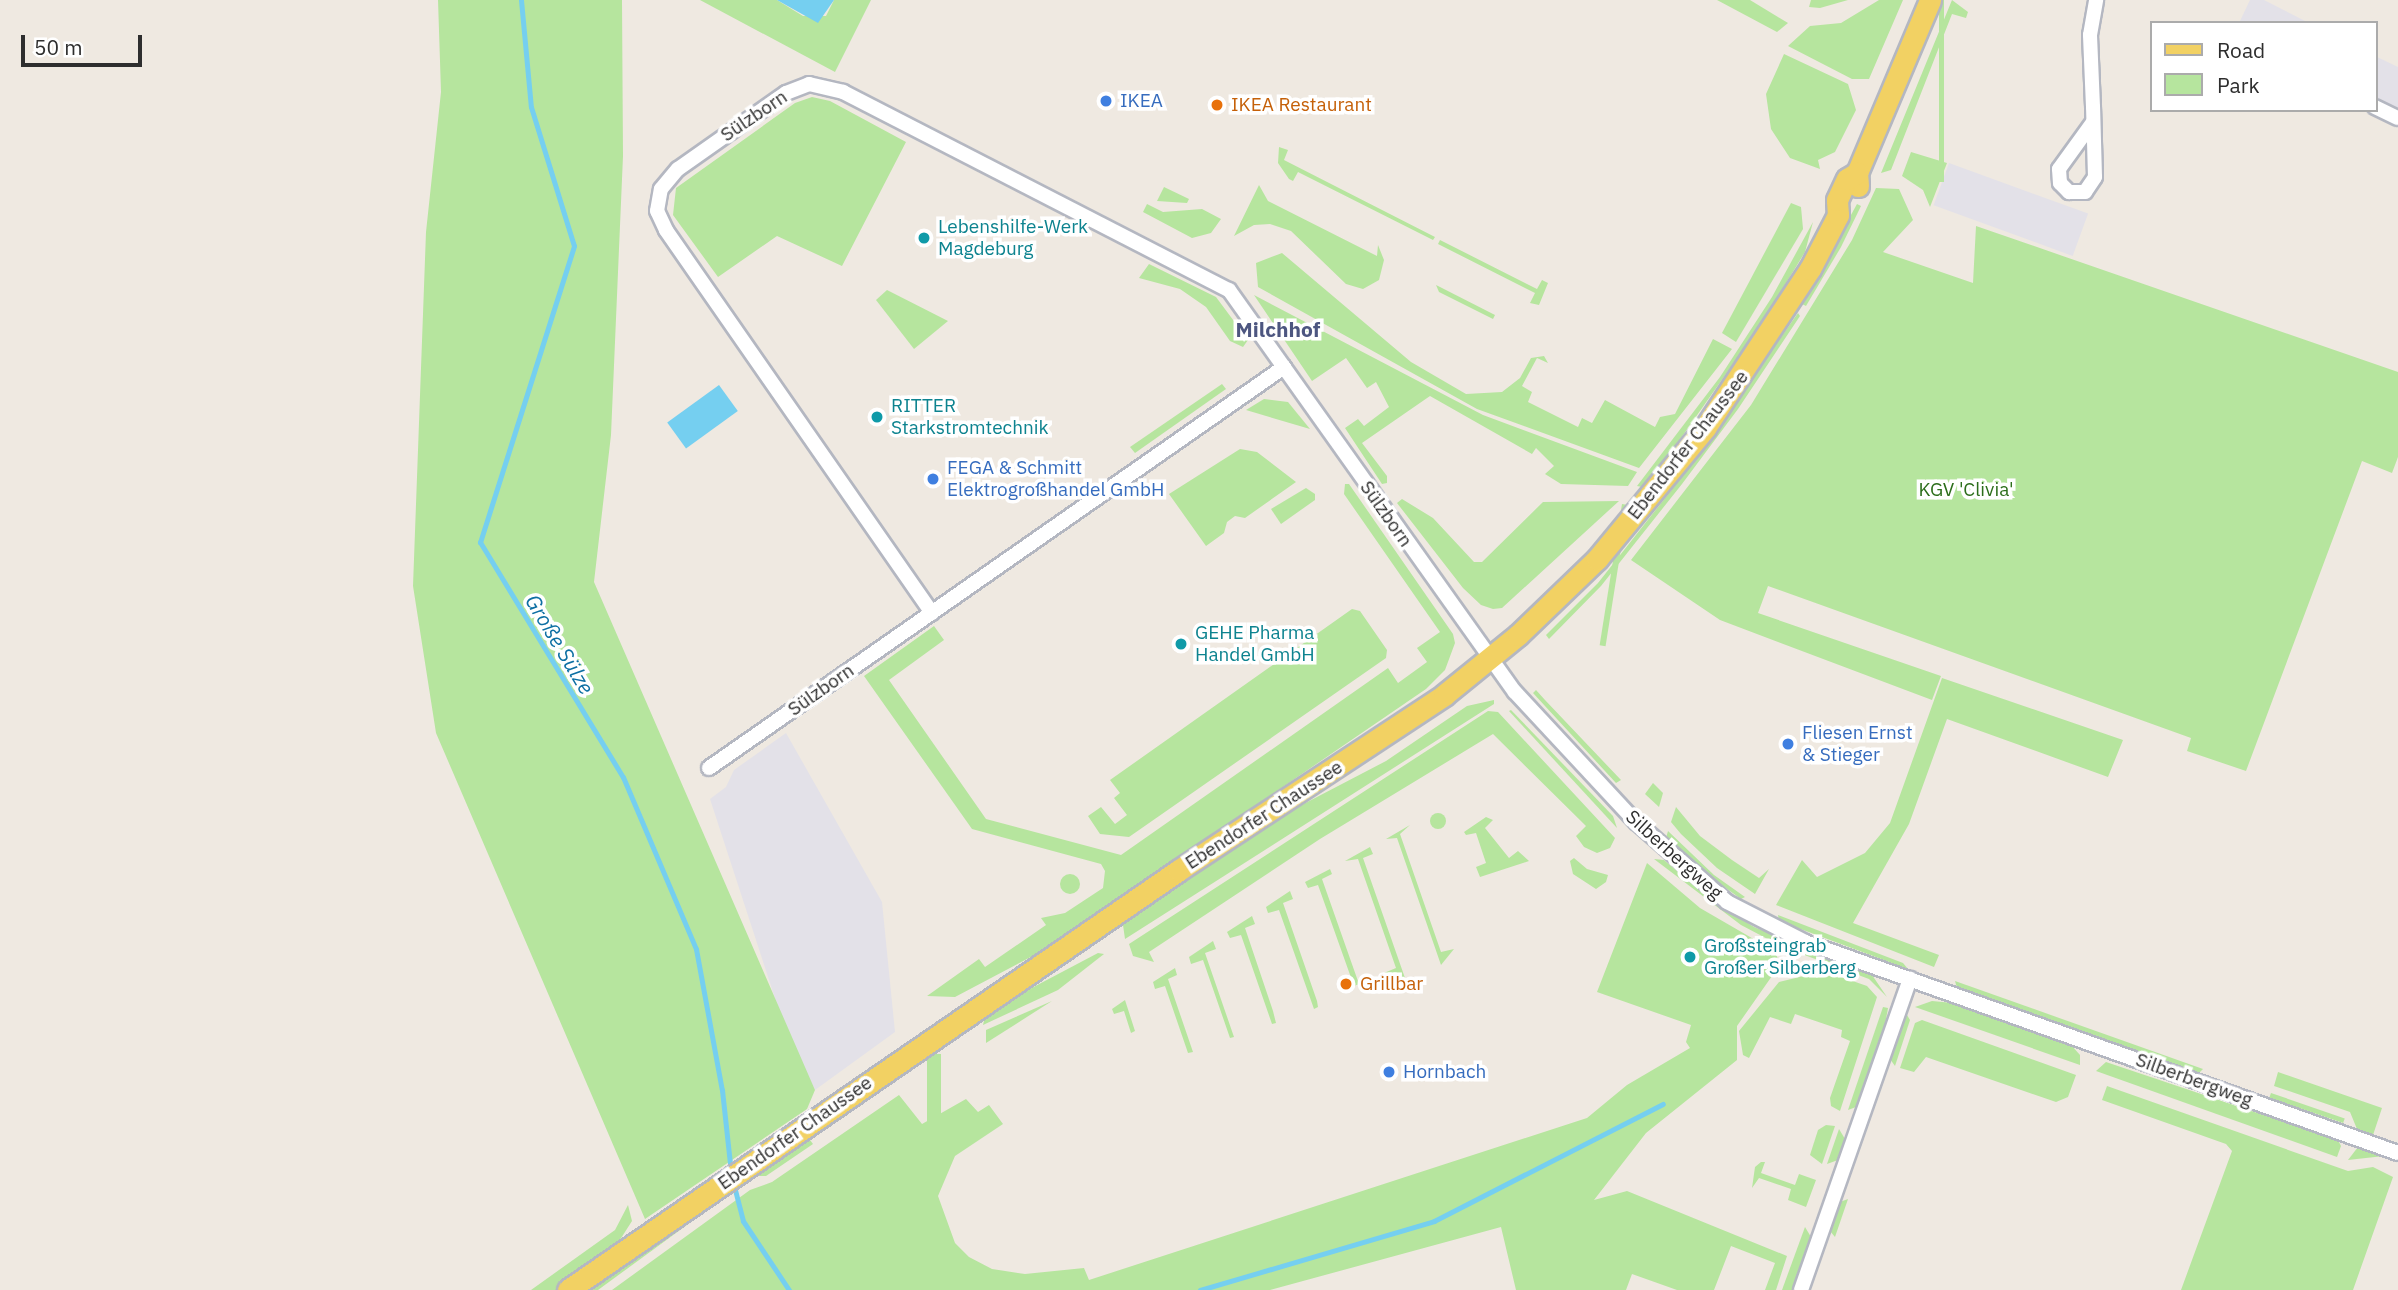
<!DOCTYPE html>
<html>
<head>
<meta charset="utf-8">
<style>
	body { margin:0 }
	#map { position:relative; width:2398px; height:1290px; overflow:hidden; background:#efe9e1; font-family:"IBM Plex Sans",sans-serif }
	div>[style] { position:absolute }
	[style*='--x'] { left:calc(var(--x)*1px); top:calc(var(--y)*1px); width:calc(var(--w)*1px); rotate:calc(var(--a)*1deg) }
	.industrial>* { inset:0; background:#e3e1e8; transform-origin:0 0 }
	.green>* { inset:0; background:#b6e59e; transform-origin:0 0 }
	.round { border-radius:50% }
	.water>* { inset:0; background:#75cff0; transform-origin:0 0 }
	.stream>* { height:5px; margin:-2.5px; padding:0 2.5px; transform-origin:2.5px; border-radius:2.5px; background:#75cff0 }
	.roads { filter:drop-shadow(2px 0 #b4b7c1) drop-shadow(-2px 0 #b4b7c1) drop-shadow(0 2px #b4b7c1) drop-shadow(0 -2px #b4b7c1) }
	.street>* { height:14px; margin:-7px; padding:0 7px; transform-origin:7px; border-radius:7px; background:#fff }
	.primary>* { height:21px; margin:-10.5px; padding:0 10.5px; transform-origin:10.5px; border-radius:10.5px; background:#f2d163 }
	.dots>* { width:19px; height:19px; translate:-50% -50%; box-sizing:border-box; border:4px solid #fff; border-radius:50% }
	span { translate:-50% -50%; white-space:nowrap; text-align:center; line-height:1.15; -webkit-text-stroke:7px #fff; paint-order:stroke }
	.shop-label { font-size:19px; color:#366cbe }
	.left { translate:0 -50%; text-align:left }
	.food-label { font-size:19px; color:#c56008 }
	.street-label { font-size:19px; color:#2e2e2e }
	.culture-label { font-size:19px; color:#0d838f }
	.park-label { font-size:19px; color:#2c6e1b }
	.neighbourhood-label { font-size:21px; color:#4d5680; font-weight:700 }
	.water-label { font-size:21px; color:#0d6fa3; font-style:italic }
	.legend { position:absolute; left:2150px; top:21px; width:228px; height:91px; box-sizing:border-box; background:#fff; border:2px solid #ababab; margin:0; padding:9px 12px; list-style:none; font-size:21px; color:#2e2e2e }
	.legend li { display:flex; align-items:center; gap:14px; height:35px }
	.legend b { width:35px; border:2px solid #ababab }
	.scale { position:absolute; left:21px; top:35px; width:121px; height:32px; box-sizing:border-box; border:4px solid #2e2e2e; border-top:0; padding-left:9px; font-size:21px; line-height:24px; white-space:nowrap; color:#2e2e2e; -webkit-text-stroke:5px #fff; paint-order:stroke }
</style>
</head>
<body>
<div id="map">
	<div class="industrial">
		<div style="clip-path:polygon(2250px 0,2264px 0,2309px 23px,2239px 23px)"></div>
		<div style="clip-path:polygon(2375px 56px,2398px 67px,2398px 111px,2375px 100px)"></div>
		<div style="left:1949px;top:163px;width:148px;height:45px;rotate:20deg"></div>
		<div style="clip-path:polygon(786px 733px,882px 902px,895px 1032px,815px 1090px,786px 1032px,710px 799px,726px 787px,734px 770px)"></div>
	</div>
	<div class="green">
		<div style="clip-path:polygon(438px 0,622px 0,623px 156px,611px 435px,594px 582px,815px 1090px,807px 1109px,645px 1219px,436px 733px,413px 586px,426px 232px,441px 92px)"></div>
		<div style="clip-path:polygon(700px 0,777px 0,803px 16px,826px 16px,834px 0,871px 0,835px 72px)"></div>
		<div style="clip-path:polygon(1717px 0,1750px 0,1788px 23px,1777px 32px)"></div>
		<div style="clip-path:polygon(1811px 0,1848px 0,1820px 8px,1809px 7px)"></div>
		<div style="clip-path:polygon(1879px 0,1903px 0,1869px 79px,1852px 79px,1788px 46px,1810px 26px,1841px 23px)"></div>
		<div style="left:1939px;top:0;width:5px;height:182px"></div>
		<div style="clip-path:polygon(1952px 0,1968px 12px,1966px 18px,1952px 14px,1891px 170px,1881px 173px)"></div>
		<div style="clip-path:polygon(1784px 54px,1848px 84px,1856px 110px,1835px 152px,1818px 160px,1820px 169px,1790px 158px,1771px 129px,1766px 94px)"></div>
		<div style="clip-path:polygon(812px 97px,830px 101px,906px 142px,842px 266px,777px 236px,718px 277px,673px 215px,676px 188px,795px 103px)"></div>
		<div style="clip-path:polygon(1279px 147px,1288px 150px,1284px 160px,1435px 237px,1433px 240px,1298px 172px,1293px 181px,1289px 179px,1278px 163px)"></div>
		<div style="clip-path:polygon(1911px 152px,1947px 163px,1930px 207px,1923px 190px,1902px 176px)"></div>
		<div style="clip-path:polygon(1259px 185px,1268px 201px,1377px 256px,1378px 245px,1384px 260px,1379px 280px,1363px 289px,1346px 284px,1291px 231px,1270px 224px,1254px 225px,1234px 236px)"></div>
		<div style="clip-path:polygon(1164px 187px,1189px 199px,1187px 203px,1157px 201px)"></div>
		<div style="clip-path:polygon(1876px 188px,1899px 189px,1913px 220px,1883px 252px,1973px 283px,1976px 226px,2398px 372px,2398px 457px,2392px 473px,2362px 461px,2246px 771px,2187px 751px,2191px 738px,1768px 586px,1758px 613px,1941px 676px,1932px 700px,1720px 620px,1631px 560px,1751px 405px,1852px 240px)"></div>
		<div style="clip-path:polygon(1791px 203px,1801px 207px,1803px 229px,1736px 342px,1722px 333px)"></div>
		<div style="clip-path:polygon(1147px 204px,1163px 212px,1202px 209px,1221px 219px,1211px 233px,1192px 238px,1143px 212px)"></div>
		<div style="clip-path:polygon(1857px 204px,1861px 206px,1841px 247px,1806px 306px,1802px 304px)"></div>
		<div style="clip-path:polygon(1813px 222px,1805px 252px,1761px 324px,1674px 448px,1642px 487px,1637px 486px,1720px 377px,1772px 297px)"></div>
		<div style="clip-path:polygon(1440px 240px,1537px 289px,1542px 280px,1548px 283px,1539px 305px,1530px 303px,1535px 293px,1438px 244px)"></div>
		<div style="clip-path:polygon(1282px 253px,1411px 362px,1466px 394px,1502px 392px,1520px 378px,1531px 358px,1544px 356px,1548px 363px,1537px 358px,1522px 386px,1532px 392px,1528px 402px,1578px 427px,1582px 418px,1592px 423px,1605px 400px,1655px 427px,1660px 417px,1675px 414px,1713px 339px,1732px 349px,1639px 468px,1477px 409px,1258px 287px,1256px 263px)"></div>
		<div style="clip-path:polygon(1149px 264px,1216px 297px,1248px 340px,1243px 347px,1230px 341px,1206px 307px,1180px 289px,1139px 278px)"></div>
		<div style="clip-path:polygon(1436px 285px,1442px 288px,1495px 315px,1493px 319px,1439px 292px)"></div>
		<div style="clip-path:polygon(887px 290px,948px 321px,914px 349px,876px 300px)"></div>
		<div style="clip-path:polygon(1254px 295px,1483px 415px,1637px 472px,1628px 486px,1561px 484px,1545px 474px,1554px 466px,1536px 448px,1532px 454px,1430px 396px,1362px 443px,1387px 476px,1387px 483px,1382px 484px,1345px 428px,1358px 419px,1364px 426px,1389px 407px,1376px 382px,1367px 388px,1346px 358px,1312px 381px)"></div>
		<div style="clip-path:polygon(1798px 313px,1800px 316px,1738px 409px,1682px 484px,1601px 586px,1549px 639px,1546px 635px,1598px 583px,1681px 478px)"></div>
		<div style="clip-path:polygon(1222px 384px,1226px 389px,1135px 453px,1130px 447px)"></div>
		<div style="clip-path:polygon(1264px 399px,1288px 402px,1310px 429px,1246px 410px)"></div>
		<div style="clip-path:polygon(1240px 449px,1257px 452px,1296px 482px,1245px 518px,1235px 516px,1227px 522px,1224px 533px,1206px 546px,1169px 494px)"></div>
		<div style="clip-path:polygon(1345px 484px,1349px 484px,1453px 634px,1455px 643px,1445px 670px,1426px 689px,1046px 949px,955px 997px,927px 996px,979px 959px,985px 967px,1046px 925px,1041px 918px,1065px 913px,1103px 888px,1105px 871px,1101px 864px,972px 829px,864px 676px,934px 626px,944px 640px,889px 680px,986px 819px,1121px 855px,1388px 668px,1398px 683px,1427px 662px,1417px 648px,1440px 632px,1344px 494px)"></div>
		<div style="clip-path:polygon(1306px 488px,1315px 494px,1315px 500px,1281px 524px,1271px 509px)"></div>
		<div style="clip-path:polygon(1402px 499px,1433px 518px,1474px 562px,1482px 562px,1543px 502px,1619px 501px,1502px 608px,1493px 609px,1481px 605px,1463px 588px,1397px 503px)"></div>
		<div style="left:1622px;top:504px;width:6px;height:143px;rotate:9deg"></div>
		<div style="clip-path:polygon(1352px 609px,1360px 611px,1387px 650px,1386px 658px,1129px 837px,1100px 834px,1088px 816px,1101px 807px,1115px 824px,1127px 815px,1114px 798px,1120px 793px,1110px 780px)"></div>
		<div style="clip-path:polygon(1942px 678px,2123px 740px,2108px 777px,1947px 719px,1909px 824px,1853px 923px,1939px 955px,1934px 967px,1776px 905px,1802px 860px,1817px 877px,1865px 853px,1890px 823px)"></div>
		<div style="clip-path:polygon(1536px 690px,1545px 700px,1621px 780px,1616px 783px,1533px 693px)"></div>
		<div style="clip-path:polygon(1494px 700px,1494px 704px,1125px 939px,1123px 925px,1136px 910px,1265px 824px,1386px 761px,1467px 706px)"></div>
		<div style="clip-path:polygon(1511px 710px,1613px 816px,1617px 828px,1509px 711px)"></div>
		<div style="clip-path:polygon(1488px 711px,1498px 712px,1615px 838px,1610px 848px,1597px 853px,1584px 847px,1576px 836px,1586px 826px,1493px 734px,1320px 839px,1149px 952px,1154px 962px,1133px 956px,1129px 944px)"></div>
		<div style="clip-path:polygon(1653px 783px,1663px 793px,1659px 807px,1645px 794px)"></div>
		<div style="clip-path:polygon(1676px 807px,1700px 836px,1732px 860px,1759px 878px,1769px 869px,1755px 894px,1717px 868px,1681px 834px,1671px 822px)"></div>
		<div class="round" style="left:1430px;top:813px;width:16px;height:16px"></div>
		<div style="clip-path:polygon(1486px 817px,1493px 820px,1485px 828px,1509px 858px,1518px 851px,1529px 861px,1480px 877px,1476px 867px,1486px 863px,1476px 833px,1466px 835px,1464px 832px)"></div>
		<div style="clip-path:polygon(1410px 825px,1400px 834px,1441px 952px,1454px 949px,1441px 965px,1397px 838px,1386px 839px)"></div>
		<div style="clip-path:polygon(1668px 831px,1714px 875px,1745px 897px,1741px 899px,1694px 865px,1666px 838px)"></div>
		<div style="clip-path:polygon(1370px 847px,1373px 854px,1363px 858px,1405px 978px,1396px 981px,1384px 973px,1396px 968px,1358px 859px,1345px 861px)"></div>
		<div style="clip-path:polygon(1574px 858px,1587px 869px,1608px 875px,1606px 882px,1596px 889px,1573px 874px,1570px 861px)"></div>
		<div style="clip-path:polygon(1654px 859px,1664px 860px,1711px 900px,1754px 927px,1872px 975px,1887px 997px,1869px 979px,1783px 947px,1741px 925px)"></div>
		<div style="clip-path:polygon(1647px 863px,1700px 908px,1776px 952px,1779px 966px,1737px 1026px,1737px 1060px,1646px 1133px,1594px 1200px,1627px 1191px,1787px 1256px,1776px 1290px,1765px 1290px,1775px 1263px,1731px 1246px,1714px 1290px,1677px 1290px,1632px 1274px,1626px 1290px,1516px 1290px,1501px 1227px,1270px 1290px,612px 1290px,750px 1190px,772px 1182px,899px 1095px,922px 1124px,966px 1099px,978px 1112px,989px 1105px,1003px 1124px,955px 1156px,938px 1196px,955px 1243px,969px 1257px,992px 1269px,1025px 1274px,1084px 1268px,1089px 1280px,1587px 1118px,1627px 1085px,1690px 1048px,1686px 1042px,1691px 1025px,1597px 992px)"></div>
		<div style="clip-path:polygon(1330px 869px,1332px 874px,1322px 879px,1359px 984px,1354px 986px,1318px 885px,1308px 888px,1305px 882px)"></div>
		<div class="round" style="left:1060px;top:874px;width:20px;height:20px"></div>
		<div style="clip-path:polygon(1290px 891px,1293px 899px,1283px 903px,1317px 1001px,1318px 1007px,1314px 1009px,1279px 910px,1268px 913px,1266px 907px)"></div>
		<div style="clip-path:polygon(1778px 915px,1903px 963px,1908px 969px,1779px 921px)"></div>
		<div style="clip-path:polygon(1252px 916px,1255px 924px,1245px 928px,1273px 1011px,1276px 1023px,1272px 1024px,1241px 935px,1230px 938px,1227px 932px)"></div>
		<div style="clip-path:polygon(1213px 941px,1216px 949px,1205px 953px,1234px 1037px,1230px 1038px,1203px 960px,1191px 964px,1189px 957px)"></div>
		<div style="clip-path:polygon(1098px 953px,1104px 954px,1058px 990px,983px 1025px,985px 1016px,1007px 1001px)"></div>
		<div style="clip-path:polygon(1785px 957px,1813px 967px,1782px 974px)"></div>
		<div style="clip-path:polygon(1175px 968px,1177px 975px,1168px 979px,1193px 1052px,1188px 1053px,1165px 986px,1155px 989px,1153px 982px)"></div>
		<div style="clip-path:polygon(1824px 971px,1867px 986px,1877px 997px,1840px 1111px,1831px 1106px,1830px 1098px,1850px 1041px,1841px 1037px,1842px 1030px,1795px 1014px,1791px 1024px,1770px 1017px,1749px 1058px,1743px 1055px,1739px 1031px,1779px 982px)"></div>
		<div style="clip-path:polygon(1955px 981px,2203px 1069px,2199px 1073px,1957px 988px)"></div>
		<div style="clip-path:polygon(1125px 1000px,1135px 1031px,1131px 1033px,1124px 1011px,1114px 1014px,1112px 1009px)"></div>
		<div style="clip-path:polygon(1052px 1001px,986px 1043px,986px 1030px)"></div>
		<div style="clip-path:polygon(1932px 1001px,1953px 1003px,2072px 1046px,2080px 1055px,2080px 1065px,1915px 1007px)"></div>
		<div style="clip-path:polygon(1883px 1007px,1888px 1008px,1885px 1025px,1856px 1107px,1848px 1110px)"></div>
		<div style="clip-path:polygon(1907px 1015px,1910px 1020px,1895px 1066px,1890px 1059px)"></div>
		<div style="clip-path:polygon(1922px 1020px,2076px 1075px,2068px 1097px,2056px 1102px,1926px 1057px,1914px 1072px,1900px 1068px,1915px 1023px)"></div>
		<div style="left:927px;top:1054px;width:14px;height:134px"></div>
		<div style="clip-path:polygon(2106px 1062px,2338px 1140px,2341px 1146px,2337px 1157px,2096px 1071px)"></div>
		<div style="clip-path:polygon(2278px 1072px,2382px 1108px,2373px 1135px,2357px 1129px,2350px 1112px,2274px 1086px)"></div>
		<div style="clip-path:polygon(2107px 1086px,2348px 1171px,2373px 1167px,2393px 1177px,2353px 1290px,2181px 1290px,2232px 1151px,2226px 1144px,2102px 1100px)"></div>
		<div style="left:2271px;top:1093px;width:78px;height:5px;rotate:19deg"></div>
		<div style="clip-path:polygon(1826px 1125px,1835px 1126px,1822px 1164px,1810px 1155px,1818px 1130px)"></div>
		<div style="clip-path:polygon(1839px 1129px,1845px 1139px,1838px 1160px,1827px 1164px)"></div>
		<div style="clip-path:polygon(807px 1136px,813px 1144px,766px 1176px,756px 1176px,754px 1171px)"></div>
		<div style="clip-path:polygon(2358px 1147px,2384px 1156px,2348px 1160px)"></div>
		<div style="clip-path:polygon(1761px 1162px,1765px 1162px,1761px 1173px,1795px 1185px,1799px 1174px,1816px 1180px,1806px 1207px,1788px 1200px,1791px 1189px,1759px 1178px,1752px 1188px,1755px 1167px)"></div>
		<div style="clip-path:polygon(1848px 1199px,1835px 1237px,1830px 1231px,1840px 1202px)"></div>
		<div style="clip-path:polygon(628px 1205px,632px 1221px,616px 1246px,560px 1290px,531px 1290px,615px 1230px)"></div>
		<div style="clip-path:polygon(702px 1206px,702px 1214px,598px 1290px,581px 1290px)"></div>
		<div style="clip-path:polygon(1805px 1227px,1811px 1237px,1793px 1290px,1782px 1290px)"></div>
	</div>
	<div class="water">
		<div style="clip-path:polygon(777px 0,834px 0,818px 23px)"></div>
		<div style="left:719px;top:385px;width:32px;height:64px;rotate:54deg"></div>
	</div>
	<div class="stream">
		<div style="--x:521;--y:0;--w:107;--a:84.7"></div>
		<div style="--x:531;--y:107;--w:145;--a:72.8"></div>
		<div style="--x:574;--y:246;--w:311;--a:107.6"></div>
		<div style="--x:480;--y:542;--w:275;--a:58.7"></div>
		<div style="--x:623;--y:777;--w:187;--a:67"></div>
		<div style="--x:696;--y:949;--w:143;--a:79.6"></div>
		<div style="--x:722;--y:1090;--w:83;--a:83.8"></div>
		<div style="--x:733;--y:1182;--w:40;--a:75.6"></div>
		<div style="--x:743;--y:1221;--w:83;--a:56.3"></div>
		<div style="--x:1200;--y:1290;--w:244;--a:-16.4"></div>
		<div style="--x:1434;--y:1221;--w:257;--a:-27.1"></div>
	</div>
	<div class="roads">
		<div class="street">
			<div style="--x:2375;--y:107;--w:25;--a:26"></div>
			<div style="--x:2093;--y:122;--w:58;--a:125.9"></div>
			<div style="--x:2059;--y:169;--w:14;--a:86"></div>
			<div style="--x:2060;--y:183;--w:13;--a:45"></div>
			<div style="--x:2069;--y:192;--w:16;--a:0"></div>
			<div style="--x:2085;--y:192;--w:18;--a:-56"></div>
			<div style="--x:2095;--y:177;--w:70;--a:-91.6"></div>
			<div style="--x:2093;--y:107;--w:72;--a:-92.4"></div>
			<div style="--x:2090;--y:35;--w:36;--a:-80"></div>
			<div style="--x:932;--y:613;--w:466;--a:-124.8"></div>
			<div style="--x:666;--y:230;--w:21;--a:-115"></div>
			<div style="--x:657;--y:211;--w:22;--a:-80"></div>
			<div style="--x:661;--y:189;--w:26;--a:-50"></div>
			<div style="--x:678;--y:169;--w:132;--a:-35.1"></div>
			<div style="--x:786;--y:93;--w:25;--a:-21"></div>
			<div style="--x:809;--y:84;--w:35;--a:13"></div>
			<div style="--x:843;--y:92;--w:434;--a:27.2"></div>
			<div style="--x:1229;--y:290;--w:493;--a:54.6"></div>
			<div style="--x:1515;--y:692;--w:178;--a:47.1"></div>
			<div style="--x:1636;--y:822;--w:121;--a:41.3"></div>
			<div style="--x:1727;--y:902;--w:88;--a:27.1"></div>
			<div style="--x:1805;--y:942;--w:629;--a:19.59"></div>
			<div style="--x:709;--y:768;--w:701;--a:-34.89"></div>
			<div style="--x:1801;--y:1290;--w:330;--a:-70.7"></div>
		</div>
		<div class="primary">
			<div style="--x:1858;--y:186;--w:13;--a:-94"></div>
			<div style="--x:1857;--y:173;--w:188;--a:-67.1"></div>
			<div style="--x:568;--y:1290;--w:741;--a:-34.5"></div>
			<div style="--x:1179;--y:870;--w:318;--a:-33.4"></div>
			<div style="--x:1444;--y:695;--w:95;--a:-39"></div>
			<div style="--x:1518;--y:635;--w:110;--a:-43.9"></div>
			<div style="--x:1597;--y:559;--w:170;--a:-50.5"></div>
			<div style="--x:1705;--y:428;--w:191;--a:-56.6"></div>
			<div style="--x:1810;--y:269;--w:61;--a:-62.6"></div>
			<div style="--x:1838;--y:215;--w:15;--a:-94"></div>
			<div style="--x:1837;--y:200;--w:23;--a:-65"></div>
			<div style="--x:1847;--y:179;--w:12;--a:-31"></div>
		</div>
	</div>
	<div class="dots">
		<div style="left:1106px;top:101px;background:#3f7fe0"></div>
		<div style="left:1217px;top:105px;background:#e8710a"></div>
		<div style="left:924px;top:238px;background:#0f9aa8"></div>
		<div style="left:877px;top:417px;background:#0f9aa8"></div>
		<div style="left:933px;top:479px;background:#3f7fe0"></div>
		<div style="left:1181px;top:644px;background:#0f9aa8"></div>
		<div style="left:1788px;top:744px;background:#3f7fe0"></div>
		<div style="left:1690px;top:957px;background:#0f9aa8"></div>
		<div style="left:1346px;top:984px;background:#e8710a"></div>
		<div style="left:1389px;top:1072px;background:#3f7fe0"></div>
	</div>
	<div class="shop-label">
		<span class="left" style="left:1120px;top:101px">IKEA</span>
		<span class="left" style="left:947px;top:479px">FEGA &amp; Schmitt<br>Elektrogroßhandel GmbH</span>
		<span class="left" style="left:1802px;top:744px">Fliesen Ernst<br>&amp; Stieger</span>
		<span class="left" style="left:1403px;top:1072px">Hornbach</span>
	</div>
	<div class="food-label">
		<span class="left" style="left:1231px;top:105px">IKEA Restaurant</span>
		<span class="left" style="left:1360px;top:984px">Grillbar</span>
	</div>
	<div class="street-label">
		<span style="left:754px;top:116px;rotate:-34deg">Sülzborn</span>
		<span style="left:1688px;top:445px;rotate:-52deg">Ebendorfer Chaussee</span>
		<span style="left:1386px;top:514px;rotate:55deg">Sülzborn</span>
		<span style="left:821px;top:690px;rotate:-35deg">Sülzborn</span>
		<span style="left:1264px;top:815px;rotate:-33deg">Ebendorfer Chaussee</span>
		<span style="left:1674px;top:855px;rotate:42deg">Silberbergweg</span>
		<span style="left:2194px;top:1080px;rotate:20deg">Silberbergweg</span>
		<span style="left:795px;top:1133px;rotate:-35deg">Ebendorfer Chaussee</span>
	</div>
	<div class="culture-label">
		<span class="left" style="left:938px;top:238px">Lebenshilfe-Werk<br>Magdeburg</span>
		<span class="left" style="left:891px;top:417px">RITTER<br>Starkstromtechnik</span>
		<span class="left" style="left:1195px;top:644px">GEHE Pharma<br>Handel GmbH</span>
		<span class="left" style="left:1704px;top:957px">Großsteingrab<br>Großer Silberberg</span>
	</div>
	<div class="park-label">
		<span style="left:1966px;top:490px">KGV 'Clivia'</span>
	</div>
	<div class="neighbourhood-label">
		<span style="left:1278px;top:329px">Milchhof</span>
	</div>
	<div class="water-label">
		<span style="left:560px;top:644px;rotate:59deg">Große Sülze</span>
	</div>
	<ul class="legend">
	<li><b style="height:9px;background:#f2d163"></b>Road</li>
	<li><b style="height:19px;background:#b6e59e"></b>Park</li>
	</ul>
	<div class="scale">50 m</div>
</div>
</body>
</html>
